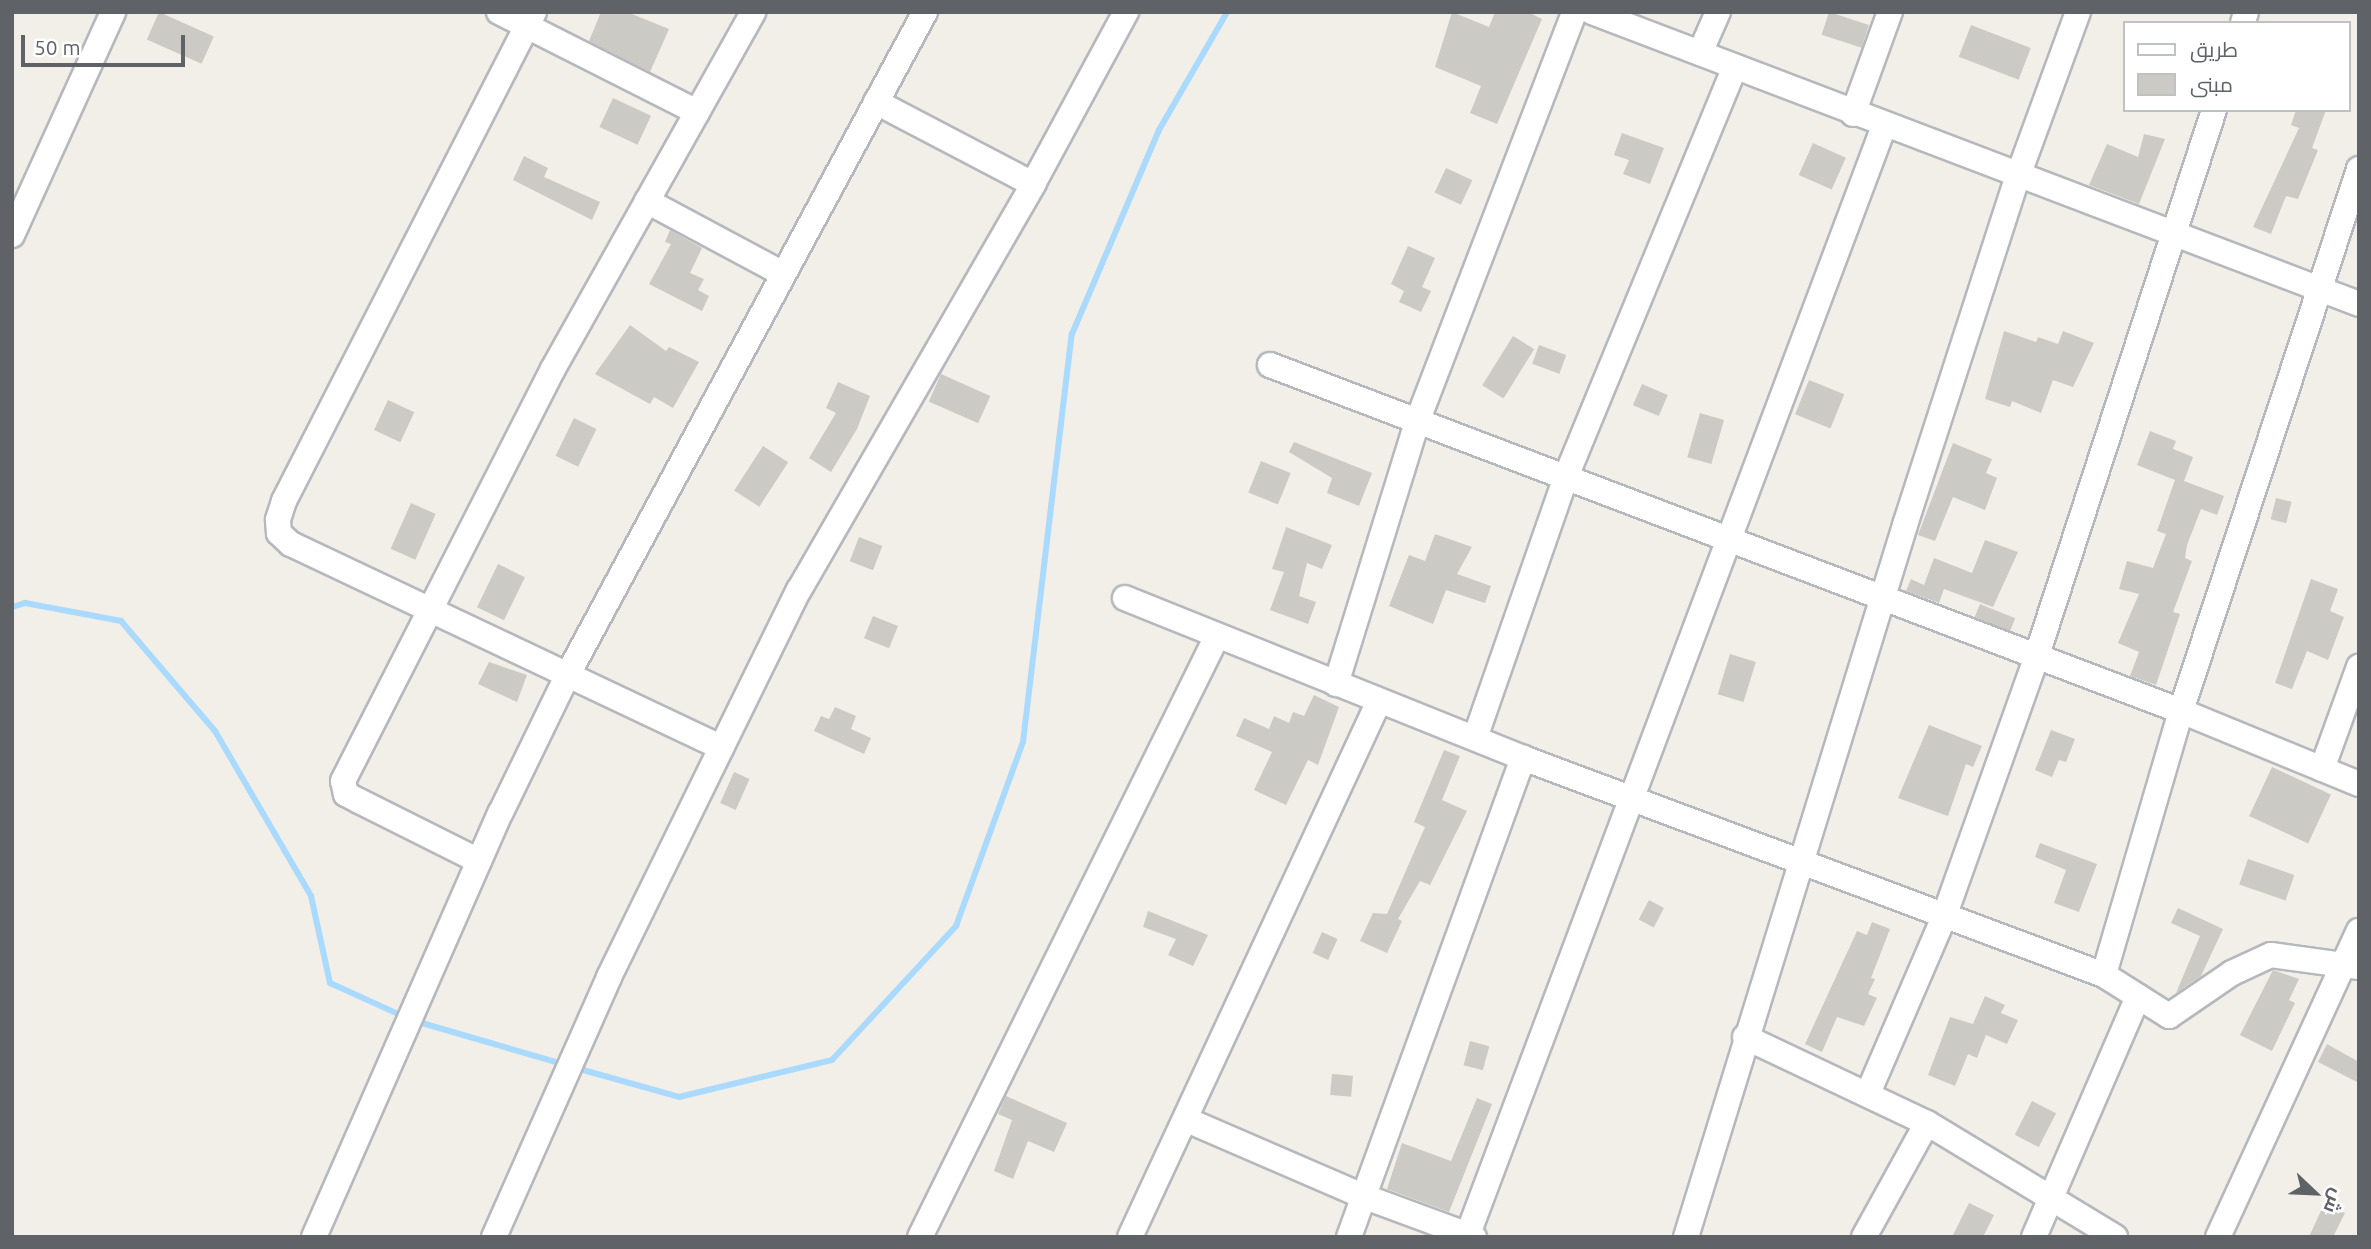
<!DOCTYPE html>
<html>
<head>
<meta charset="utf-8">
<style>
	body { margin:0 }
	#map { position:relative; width:2371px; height:1249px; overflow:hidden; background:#f1efe8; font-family:Ubuntu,Cairo,sans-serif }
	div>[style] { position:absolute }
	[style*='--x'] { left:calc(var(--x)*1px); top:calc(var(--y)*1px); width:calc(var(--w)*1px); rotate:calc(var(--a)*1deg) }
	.stream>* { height:6px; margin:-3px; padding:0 3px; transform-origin:3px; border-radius:3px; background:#aadaff }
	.building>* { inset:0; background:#cccac5; transform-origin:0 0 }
	.roads { filter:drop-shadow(2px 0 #b5b8bc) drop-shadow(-2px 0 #b5b8bc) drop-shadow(0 2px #b5b8bc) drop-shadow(0 -2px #b5b8bc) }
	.street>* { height:24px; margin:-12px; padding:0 12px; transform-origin:12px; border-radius:12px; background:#fff }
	span { translate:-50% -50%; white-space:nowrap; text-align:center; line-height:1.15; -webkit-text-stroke:5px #fff; paint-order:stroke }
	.frame { position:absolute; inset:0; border:14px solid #5f6368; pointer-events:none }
	.legend { position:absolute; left:2123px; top:21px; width:228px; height:91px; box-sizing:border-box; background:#fff; border:2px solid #bfc1c3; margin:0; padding:9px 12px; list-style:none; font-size:21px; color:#5f6368 }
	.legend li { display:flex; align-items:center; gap:14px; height:35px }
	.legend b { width:35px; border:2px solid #bfc1c3 }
	.north { position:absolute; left:2280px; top:1158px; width:70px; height:70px; -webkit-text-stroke:5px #fff; paint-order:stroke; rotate:113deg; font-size:19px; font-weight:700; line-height:28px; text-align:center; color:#5f6368 }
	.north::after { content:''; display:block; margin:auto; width:24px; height:32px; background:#5f6368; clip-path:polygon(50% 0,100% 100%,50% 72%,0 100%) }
	.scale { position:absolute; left:21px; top:35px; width:164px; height:32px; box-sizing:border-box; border:4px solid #5f6368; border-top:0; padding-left:9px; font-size:21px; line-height:24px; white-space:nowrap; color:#5f6368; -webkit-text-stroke:5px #fff; paint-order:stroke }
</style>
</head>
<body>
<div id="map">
	<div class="stream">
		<div style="--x:12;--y:607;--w:14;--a:-17"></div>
		<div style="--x:25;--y:603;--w:98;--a:10.6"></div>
		<div style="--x:121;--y:621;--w:145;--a:49.5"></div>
		<div style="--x:215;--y:731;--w:191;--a:59.8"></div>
		<div style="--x:311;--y:896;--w:89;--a:77.7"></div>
		<div style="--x:330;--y:983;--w:82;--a:24.4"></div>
		<div style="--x:415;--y:1021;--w:157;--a:16.2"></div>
		<div style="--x:576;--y:1068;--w:107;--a:15.7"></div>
		<div style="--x:679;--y:1097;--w:157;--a:-13.6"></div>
		<div style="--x:832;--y:1060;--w:183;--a:-47.2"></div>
		<div style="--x:956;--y:926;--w:196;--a:-70"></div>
		<div style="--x:1023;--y:742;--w:411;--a:-83.2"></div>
		<div style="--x:1072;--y:334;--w:222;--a:-66.9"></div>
		<div style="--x:1159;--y:130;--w:136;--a:-60"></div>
	</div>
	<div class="building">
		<div style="left:159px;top:12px;width:60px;height:30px;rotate:24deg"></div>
		<div style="clip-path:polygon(601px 12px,627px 12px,669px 29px,650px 72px,589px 41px)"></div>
		<div style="clip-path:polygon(1452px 12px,1489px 27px,1495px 12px,1528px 12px,1542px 19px,1497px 124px,1470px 113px,1481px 86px,1435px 67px)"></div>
		<div style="left:1829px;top:12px;width:42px;height:24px;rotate:18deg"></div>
		<div style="left:1971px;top:25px;width:64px;height:34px;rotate:21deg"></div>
		<div style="left:613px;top:98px;width:42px;height:32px;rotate:25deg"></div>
		<div style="clip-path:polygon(2296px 110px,2326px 110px,2312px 148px,2318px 150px,2298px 199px,2286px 196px,2271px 234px,2253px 227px,2299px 128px,2291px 125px)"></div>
		<div style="clip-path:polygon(1622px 133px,1664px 148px,1650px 184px,1623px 174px,1629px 160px,1614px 155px)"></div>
		<div style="clip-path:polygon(2144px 134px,2165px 139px,2139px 204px,2089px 185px,2107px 144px,2138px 157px)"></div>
		<div style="left:1813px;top:143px;width:36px;height:35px;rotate:24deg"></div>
		<div style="clip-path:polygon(524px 156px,548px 168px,544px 177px,600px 202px,592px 220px,513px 180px)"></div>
		<div style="left:1446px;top:168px;width:29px;height:27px;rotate:25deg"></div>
		<div style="clip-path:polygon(670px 230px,702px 248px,690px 273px,704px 279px,698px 290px,709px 296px,702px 311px,649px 284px,671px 244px,665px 242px)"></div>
		<div style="clip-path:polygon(1408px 246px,1435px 258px,1422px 287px,1431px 291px,1421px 312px,1399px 302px,1404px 291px,1391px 284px)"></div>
		<div style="clip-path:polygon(630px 325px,666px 351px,669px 347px,699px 362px,673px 408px,654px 397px,650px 404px,595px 374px)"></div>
		<div style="clip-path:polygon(2004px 331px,2036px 342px,2038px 337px,2058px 344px,2063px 331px,2094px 343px,2073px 387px,2053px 380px,2041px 413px,2012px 401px,2010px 407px,1985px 399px)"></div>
		<div style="left:1513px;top:336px;width:25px;height:58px;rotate:32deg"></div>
		<div style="left:1539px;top:345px;width:29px;height:20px;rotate:20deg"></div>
		<div style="left:941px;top:374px;width:54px;height:30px;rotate:24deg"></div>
		<div style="left:1809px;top:380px;width:38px;height:37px;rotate:22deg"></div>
		<div style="clip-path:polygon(838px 382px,870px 396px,857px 429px,831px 472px,809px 458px,836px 413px,826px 408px)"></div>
		<div style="left:1642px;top:384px;width:28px;height:23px;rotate:23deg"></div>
		<div style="left:388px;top:400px;width:29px;height:33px;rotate:25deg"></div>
		<div style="left:1700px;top:413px;width:25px;height:46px;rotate:16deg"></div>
		<div style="left:574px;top:418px;width:25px;height:42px;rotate:26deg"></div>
		<div style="clip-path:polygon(2150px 431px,2176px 441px,2173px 449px,2193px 457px,2184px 481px,2224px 496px,2217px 515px,2201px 509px,2187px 545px,2185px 558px,2192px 561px,2173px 612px,2180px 614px,2156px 685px,2130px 676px,2139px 652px,2118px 643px,2139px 594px,2119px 589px,2127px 561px,2153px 568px,2166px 534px,2157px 531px,2175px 480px,2137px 465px)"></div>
		<div style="clip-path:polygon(1294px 442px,1372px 473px,1359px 506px,1327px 493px,1332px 478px,1289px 452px)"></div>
		<div style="clip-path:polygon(1953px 443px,1992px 459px,1986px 473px,1997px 478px,1985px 510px,1953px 497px,1935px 541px,1918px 535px)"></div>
		<div style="left:763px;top:446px;width:30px;height:53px;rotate:33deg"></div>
		<div style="left:1261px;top:461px;width:32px;height:34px;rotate:22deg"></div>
		<div style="left:2276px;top:498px;width:16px;height:22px;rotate:14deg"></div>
		<div style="left:411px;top:503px;width:27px;height:50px;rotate:24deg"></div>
		<div style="clip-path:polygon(1286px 527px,1332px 545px,1322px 569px,1307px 563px,1299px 596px,1316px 602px,1308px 624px,1270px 610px,1284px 572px,1272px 569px)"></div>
		<div style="clip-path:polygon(1435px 534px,1472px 547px,1457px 574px,1491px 586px,1485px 603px,1446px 590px,1433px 624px,1389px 606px,1409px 555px,1425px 561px)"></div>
		<div style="left:859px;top:537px;width:25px;height:26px;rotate:21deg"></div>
		<div style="clip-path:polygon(1985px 540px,2018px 552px,1993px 607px,1944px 589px,1939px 603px,1906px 591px,1911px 579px,1924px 585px,1934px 558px,1972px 573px)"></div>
		<div style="left:498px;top:564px;width:30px;height:48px;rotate:26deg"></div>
		<div style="clip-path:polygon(2311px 579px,2338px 589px,2330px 611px,2344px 617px,2328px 660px,2307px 651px,2292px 689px,2275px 683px)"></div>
		<div style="left:1980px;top:604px;width:38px;height:14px;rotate:22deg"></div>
		<div style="left:873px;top:616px;width:27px;height:24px;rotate:22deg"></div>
		<div style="left:1730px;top:654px;width:27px;height:42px;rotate:17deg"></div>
		<div style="clip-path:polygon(489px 662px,527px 675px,517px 702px,478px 684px)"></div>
		<div style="clip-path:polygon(1314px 695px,1339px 707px,1318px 765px,1308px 760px,1286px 805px,1254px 790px,1272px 752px,1236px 736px,1244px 718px,1269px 729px,1274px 716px,1289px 723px,1293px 712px,1304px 716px)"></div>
		<div style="clip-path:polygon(835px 707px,856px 716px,851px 729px,871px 738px,864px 754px,814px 731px,821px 716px,829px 719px)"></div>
		<div style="clip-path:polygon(1929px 725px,1982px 746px,1973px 767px,1966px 764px,1948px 816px,1898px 798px)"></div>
		<div style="clip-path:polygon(2051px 730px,2075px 739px,2066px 762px,2059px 760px,2052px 777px,2035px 770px)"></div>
		<div style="clip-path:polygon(1444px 750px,1460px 756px,1442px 800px,1467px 811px,1430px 885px,1420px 881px,1398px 919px,1402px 921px,1387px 953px,1360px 941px,1373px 913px,1387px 914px,1425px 827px,1414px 822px)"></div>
		<div style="left:2272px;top:767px;width:65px;height:54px;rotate:25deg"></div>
		<div style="left:734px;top:772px;width:17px;height:34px;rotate:24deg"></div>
		<div style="clip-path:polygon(2040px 843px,2097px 864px,2079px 912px,2054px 903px,2066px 870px,2035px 857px)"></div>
		<div style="left:2248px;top:859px;width:49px;height:27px;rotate:19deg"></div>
		<div style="left:1649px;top:900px;width:17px;height:22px;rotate:28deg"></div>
		<div style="clip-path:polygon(2178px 908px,2223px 929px,2201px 976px,2176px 993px,2200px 936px,2171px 923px)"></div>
		<div style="clip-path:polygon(1148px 911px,1208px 935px,1193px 966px,1168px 955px,1176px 939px,1143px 927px)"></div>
		<div style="clip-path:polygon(1872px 922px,1890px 929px,1871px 978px,1875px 979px,1868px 994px,1877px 998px,1864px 1026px,1837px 1017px,1822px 1052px,1805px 1044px,1857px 931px,1867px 935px)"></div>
		<div style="left:1322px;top:932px;width:17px;height:23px;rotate:24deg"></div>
		<div style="clip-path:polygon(2273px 970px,2299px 979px,2289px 1000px,2295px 1003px,2272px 1051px,2240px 1035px)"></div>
		<div style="clip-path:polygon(1985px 996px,2005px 1005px,2001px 1013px,2018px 1020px,2007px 1044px,1986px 1035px,1977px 1058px,1968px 1054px,1955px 1086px,1928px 1075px,1950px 1017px,1973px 1024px)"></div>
		<div style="left:1470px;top:1041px;width:20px;height:25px;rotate:15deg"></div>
		<div style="clip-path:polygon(2327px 1044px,2359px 1062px,2359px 1083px,2318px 1062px)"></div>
		<div style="left:1332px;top:1074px;width:21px;height:21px;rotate:5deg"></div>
		<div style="clip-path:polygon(1006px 1096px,1067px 1123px,1054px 1152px,1028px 1141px,1013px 1179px,994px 1171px,1012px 1120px,998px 1114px)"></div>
		<div style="clip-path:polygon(1477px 1098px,1492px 1104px,1449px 1212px,1387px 1189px,1402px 1143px,1451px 1161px)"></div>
		<div style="left:2032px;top:1101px;width:27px;height:38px;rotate:27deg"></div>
		<div style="clip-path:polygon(1969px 1203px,1994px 1215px,1983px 1237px,1952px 1237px)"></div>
		<div style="clip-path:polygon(2324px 1204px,2345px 1213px,2333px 1237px,2309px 1237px)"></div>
	</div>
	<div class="roads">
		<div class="street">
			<div style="--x:499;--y:12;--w:222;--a:26.8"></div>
			<div style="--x:534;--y:12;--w:549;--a:117.08"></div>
			<div style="--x:284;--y:501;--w:20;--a:108"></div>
			<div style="--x:278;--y:520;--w:13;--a:86"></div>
			<div style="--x:279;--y:533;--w:16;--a:43"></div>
			<div style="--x:291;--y:544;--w:476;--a:25.3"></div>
			<div style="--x:1592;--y:12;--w:821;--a:20.84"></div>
			<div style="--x:2243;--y:23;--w:11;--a:-75"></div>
			<div style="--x:1700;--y:53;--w:45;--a:-66.3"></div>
			<div style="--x:876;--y:102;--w:177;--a:27.6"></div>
			<div style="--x:1853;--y:114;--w:109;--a:-70.1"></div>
			<div style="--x:2359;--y:169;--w:570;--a:108.18"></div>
			<div style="--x:2181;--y:711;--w:275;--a:106.3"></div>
			<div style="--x:2104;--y:975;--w:77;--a:32.2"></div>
			<div style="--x:2169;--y:1016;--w:76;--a:-34.3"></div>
			<div style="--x:2232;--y:973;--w:43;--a:-24.8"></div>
			<div style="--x:2271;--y:955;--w:89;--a:7.8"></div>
			<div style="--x:647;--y:201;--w:154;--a:28.2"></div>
			<div style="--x:12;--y:235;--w:245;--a:-65.6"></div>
			<div style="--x:1270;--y:365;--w:974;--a:20.8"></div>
			<div style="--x:2181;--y:711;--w:192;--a:22.3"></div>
			<div style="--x:1125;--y:598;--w:429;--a:21.9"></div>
			<div style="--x:1523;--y:758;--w:620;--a:20.48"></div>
			<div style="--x:1336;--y:684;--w:274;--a:-72.8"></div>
			<div style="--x:1417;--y:422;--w:439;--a:-69"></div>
			<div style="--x:1475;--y:738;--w:274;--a:-70.8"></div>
			<div style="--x:1565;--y:479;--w:446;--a:-67.6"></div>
			<div style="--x:2322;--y:769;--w:109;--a:-70.1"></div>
			<div style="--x:479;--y:861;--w:134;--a:-153.4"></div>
			<div style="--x:359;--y:801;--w:15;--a:-152"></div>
			<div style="--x:346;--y:794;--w:13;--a:-103"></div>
			<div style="--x:343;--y:781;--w:462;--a:-63"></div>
			<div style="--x:553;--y:369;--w:409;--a:-60.7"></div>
			<div style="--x:1745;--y:1037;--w:201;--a:25.3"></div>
			<div style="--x:1927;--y:1123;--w:220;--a:31.2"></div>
			<div style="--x:1869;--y:1091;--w:189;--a:-66.7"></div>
			<div style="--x:1944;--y:917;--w:275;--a:-70.4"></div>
			<div style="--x:2036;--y:658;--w:576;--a:-72.01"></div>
			<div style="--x:1187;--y:1120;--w:194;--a:23.4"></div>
			<div style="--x:1365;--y:1197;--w:116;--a:20.2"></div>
			<div style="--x:1468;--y:1234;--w:1184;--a:-69.42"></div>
			<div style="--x:314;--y:1237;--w:464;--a:-66.3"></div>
			<div style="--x:501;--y:812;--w:151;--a:-64.1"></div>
			<div style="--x:567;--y:676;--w:754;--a:-61.67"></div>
			<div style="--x:494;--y:1237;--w:284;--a:-66.1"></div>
			<div style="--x:609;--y:977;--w:431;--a:-63.9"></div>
			<div style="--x:799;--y:590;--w:469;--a:-60"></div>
			<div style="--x:1033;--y:184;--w:196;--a:-61.6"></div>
			<div style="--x:920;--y:1237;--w:670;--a:-63.7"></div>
			<div style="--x:1130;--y:1237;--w:591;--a:-65.08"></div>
			<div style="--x:1349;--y:1237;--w:510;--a:-70.04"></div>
			<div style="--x:1686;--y:1237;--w:745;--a:-72.9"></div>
			<div style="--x:1905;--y:525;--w:367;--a:-72.1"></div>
			<div style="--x:2018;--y:176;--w:175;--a:-69.9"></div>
			<div style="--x:1864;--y:1237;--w:130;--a:-61.1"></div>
			<div style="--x:2034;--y:1237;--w:262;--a:-66.6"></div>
			<div style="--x:2218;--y:1237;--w:337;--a:-65.3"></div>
		</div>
	</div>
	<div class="frame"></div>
	<ul class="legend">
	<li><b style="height:9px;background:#fff"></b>طريق</li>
	<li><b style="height:19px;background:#cccac5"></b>مبنى</li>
	</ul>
	<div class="north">ش</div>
	<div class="scale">50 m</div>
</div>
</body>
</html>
